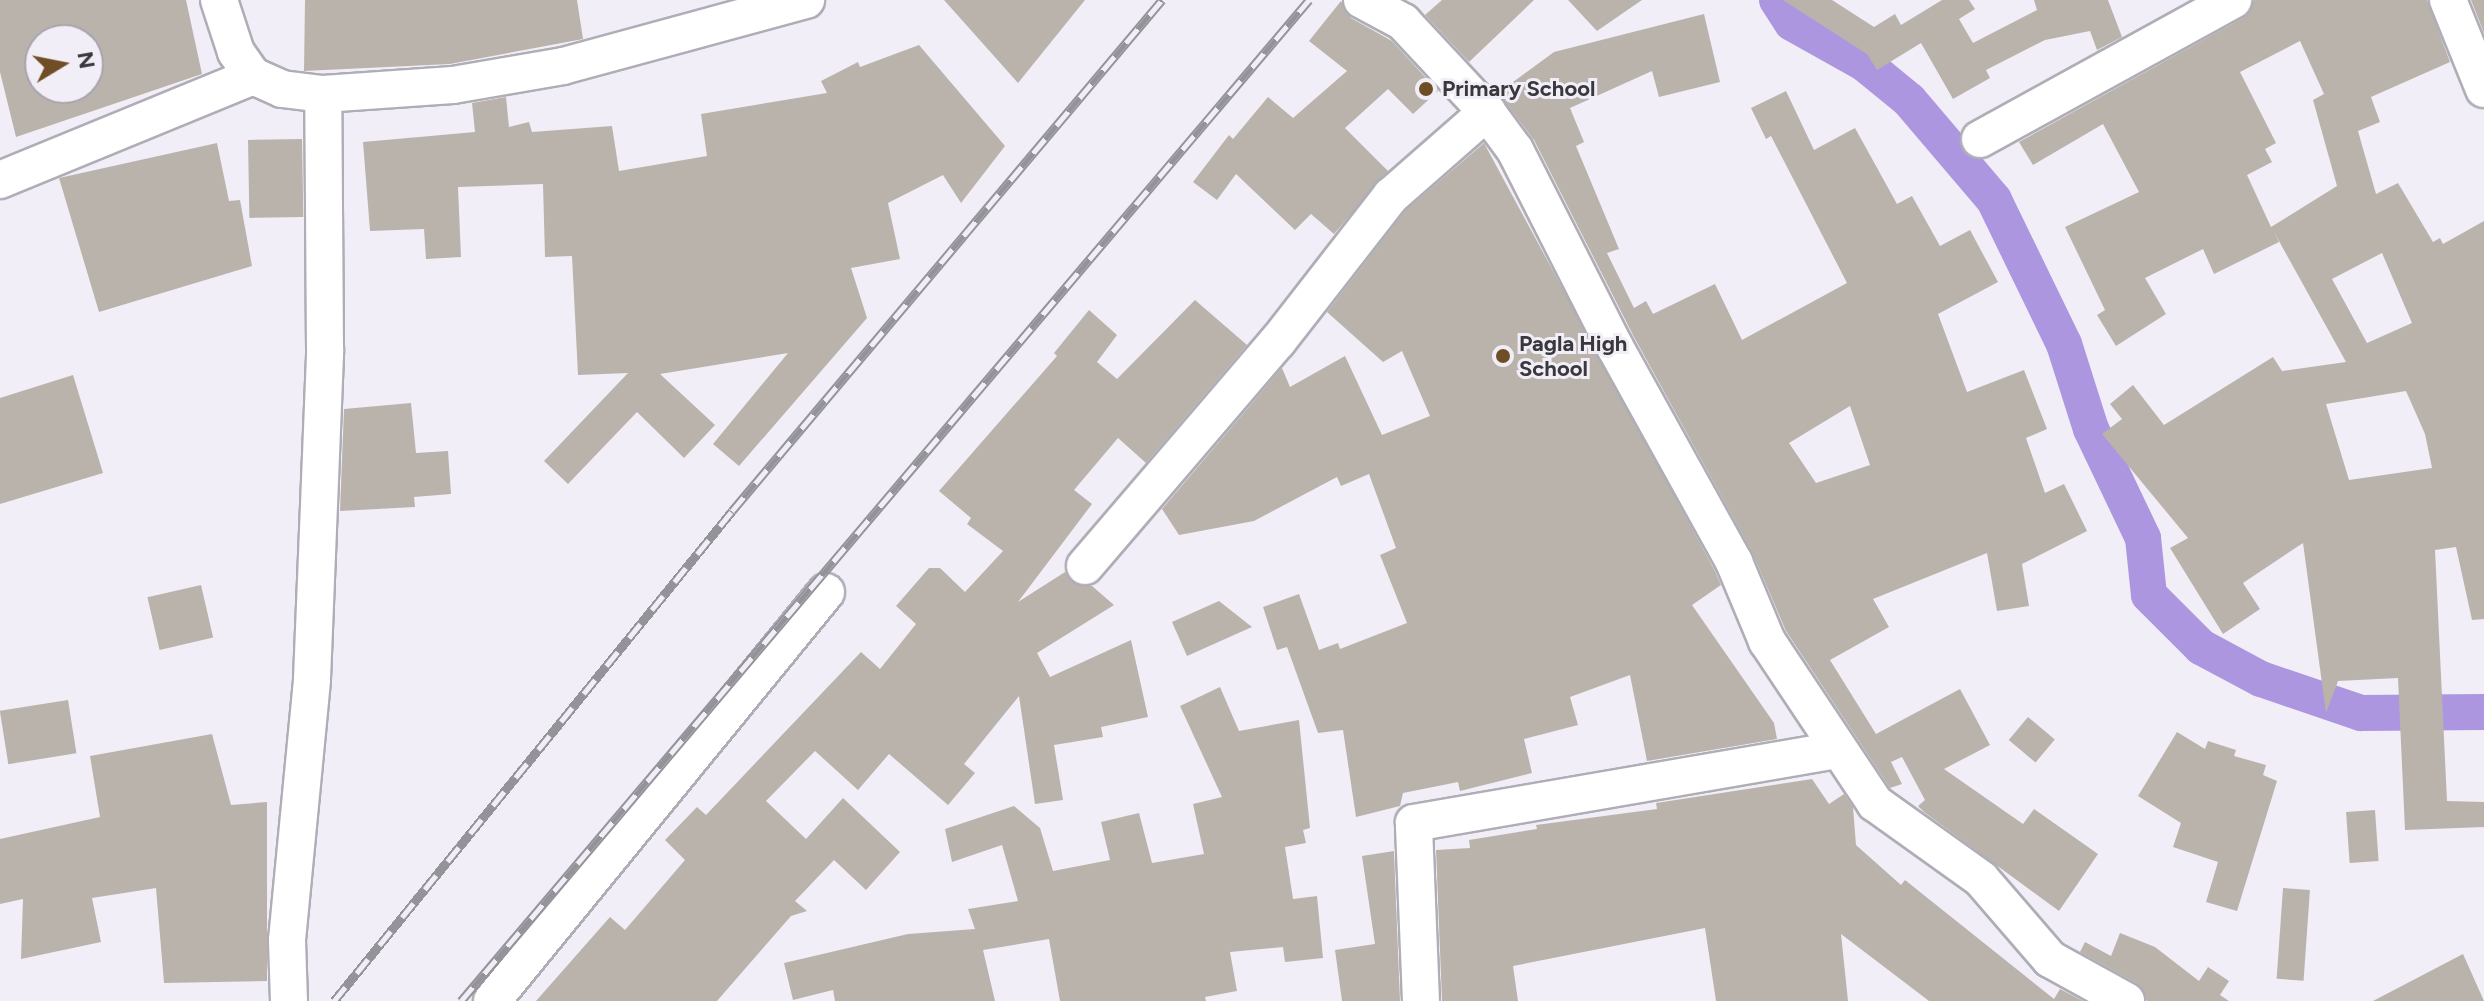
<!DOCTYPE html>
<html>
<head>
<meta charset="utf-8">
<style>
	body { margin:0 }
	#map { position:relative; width:2484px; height:1001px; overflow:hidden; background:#f1eef8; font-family:Figtree,sans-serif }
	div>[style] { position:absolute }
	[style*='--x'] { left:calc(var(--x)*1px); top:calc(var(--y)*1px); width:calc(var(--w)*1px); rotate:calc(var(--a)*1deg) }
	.canal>* { height:36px; margin:-18px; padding:0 18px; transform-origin:18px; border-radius:18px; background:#ad96e0 }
	.building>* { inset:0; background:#bab3ac; transform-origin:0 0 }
	.roads { filter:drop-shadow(2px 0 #afadb6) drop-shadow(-2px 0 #afadb6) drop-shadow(0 2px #afadb6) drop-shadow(0 -2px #afadb6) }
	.street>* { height:36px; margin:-18px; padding:0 18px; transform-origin:18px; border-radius:18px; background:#fff }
	.rail>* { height:9px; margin-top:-4.5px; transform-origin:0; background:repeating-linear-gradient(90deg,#f1eef8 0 18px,#95939a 0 36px); box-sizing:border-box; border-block:2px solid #95939a }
	.dots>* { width:22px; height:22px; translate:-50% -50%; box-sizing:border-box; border:4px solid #f1eef8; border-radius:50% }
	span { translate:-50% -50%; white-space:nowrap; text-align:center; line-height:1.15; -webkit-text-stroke:6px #f1eef8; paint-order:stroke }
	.poi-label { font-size:22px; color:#39383c; font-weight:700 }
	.left { translate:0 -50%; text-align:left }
	.north { position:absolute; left:24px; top:24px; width:80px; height:80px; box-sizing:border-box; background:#f1eef8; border:2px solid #a7a5ad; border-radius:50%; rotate:80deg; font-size:22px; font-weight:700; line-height:32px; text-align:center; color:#39383c }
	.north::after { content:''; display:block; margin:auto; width:28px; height:36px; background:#6f4e25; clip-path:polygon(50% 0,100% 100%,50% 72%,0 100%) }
</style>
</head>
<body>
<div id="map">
	<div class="canal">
		<div style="--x:1777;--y:0;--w:27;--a:57"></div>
		<div style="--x:1792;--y:23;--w:84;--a:29.3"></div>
		<div style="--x:1865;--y:64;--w:57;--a:39.3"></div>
		<div style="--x:1909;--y:100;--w:131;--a:49.6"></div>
		<div style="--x:1994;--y:200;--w:160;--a:64.1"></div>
		<div style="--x:2064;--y:344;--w:89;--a:72.4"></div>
		<div style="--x:2091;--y:429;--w:121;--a:64.5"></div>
		<div style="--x:2143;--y:538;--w:57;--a:84"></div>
		<div style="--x:2149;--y:595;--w:74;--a:45"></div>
		<div style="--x:2201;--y:647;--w:68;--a:28.1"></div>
		<div style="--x:2261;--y:679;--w:106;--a:18.8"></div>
		<div style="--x:2361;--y:713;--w:123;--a:-0.5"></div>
	</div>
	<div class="building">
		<div style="clip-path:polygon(evenodd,0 0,186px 0,202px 74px,16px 137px,0 72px,0 0,40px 40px,88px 40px,88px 88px,40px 88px,40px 40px)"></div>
		<div style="clip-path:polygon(305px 0,577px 0,583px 39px,450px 64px,304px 71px)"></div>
		<div style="clip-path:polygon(944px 0,1085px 0,1018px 83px)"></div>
		<div style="clip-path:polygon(1442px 0,1534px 0,1469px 62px,1425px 15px)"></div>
		<div style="clip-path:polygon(1568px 0,1642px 0,1597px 31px)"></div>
		<div style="clip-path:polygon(1783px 0,1832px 0,1874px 27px,1895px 14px,1901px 25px,1942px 0,1969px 0,1975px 9px,1959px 19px,1973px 43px,2037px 10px,2034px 0,2108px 0,2122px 37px,2097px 50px,2090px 31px,2045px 40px,1986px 70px,1990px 78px,1953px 99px,1921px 43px,1877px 70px,1867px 54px)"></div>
		<div style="clip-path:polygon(evenodd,2254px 0,2427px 0,2450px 62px,2371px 97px,2380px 122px,2358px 131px,2376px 194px,2398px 183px,2433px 242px,2440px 238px,2443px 244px,2484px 221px,2484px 619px,2472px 620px,2456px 547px,2435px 550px,2447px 801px,2484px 802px,2484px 827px,2405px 830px,2398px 678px,2338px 681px,2326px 713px,2303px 543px,2243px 583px,2260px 609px,2223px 634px,2170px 548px,2188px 538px,2102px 434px,2122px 419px,2110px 404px,2133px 385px,2164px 425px,2273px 357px,2282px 371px,2346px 362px,2274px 232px,2279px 242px,2214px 274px,2203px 249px,2145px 278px,2166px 314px,2116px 346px,2097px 315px,2105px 310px,2065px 227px,2139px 192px,2103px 124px,2033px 165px,2019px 142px,2243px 18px,2254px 0,2300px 41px,2324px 94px,2313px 100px,2337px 186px,2271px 227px,2247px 175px,2272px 162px,2265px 149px,2276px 143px,2240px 72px,2300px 41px,2254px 0,2382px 253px,2412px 323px,2367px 343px,2332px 279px,2382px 253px,2254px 0,2406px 391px,2425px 434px,2432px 468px,2349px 480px,2326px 404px,2406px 391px)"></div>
		<div style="clip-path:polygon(2471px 0,2484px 0,2484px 33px)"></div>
		<div style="clip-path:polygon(1341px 1px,1351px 18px,1392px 41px,1438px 91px,1413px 114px,1388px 89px,1345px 128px,1388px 171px,1334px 234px,1311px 214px,1295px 230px,1236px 174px,1217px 200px,1193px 182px,1229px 135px,1233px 139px,1268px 97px,1293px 118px,1347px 71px,1309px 41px)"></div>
		<div style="clip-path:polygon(evenodd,1704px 14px,1720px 82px,1659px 97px,1652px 71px,1570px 108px,1584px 142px,1576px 146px,1619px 249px,1607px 253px,1634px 308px,1646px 301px,1653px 314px,1715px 284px,1742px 340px,1847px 283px,1771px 136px,1766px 139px,1751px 108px,1786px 91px,1814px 150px,1855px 128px,1897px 204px,1912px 196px,1940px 246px,1970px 230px,1998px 282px,1938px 314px,1967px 392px,2024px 370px,2047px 429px,2026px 438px,2045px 493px,2064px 484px,2087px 531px,2022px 564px,2029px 606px,1997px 611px,1987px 553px,1873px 599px,1889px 627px,1830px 660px,1876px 734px,1960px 689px,1990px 745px,1944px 769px,2023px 824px,2034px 809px,2098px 854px,2059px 911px,1924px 812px,1918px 806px,1925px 800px,1902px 757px,1891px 762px,1902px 784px,1890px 788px,1786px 631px,1752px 552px,1634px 337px,1534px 140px,1498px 93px,1554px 52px,1704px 14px,1850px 406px,1870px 465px,1816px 483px,1789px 443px,1850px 406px)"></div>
		<div style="clip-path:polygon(919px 45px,1005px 146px,961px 203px,943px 175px,888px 203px,900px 259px,851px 268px,867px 318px,739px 466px,713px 444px,788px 353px,660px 374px,715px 425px,684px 458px,637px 412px,568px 484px,544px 461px,628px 373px,578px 375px,572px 256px,545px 257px,543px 184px,458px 187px,461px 257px,426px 259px,424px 229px,370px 231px,363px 142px,475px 132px,472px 103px,506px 97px,509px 127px,529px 122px,532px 132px,612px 126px,619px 171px,707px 156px,701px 114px,827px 93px,821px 81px,858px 62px,860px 67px)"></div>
		<div style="left:302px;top:139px;width:78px;height:54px;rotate:89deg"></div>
		<div style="clip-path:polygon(217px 143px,229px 201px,240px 200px,252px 266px,99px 312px,59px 178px)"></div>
		<div style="clip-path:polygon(1484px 143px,1715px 571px,1721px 585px,1692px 605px,1774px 723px,1777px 739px,1647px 761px,1630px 675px,1570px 697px,1578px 725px,1524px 739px,1532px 773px,1460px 791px,1458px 782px,1403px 793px,1400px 806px,1356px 817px,1343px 730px,1318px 733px,1287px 647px,1277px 650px,1263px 607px,1299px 594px,1319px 650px,1338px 643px,1340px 649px,1407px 623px,1380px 555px,1396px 548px,1369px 474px,1341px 486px,1337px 477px,1254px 521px,1179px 535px,1162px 509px,1282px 368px,1290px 387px,1345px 356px,1382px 435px,1430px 416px,1402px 351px,1383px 362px,1327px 312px,1406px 210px)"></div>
		<div style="clip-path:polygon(1195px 300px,1247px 345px,1146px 463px,1118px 438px,1074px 490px,1092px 504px,1018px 602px,1065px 572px,1072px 582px,1092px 586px,1114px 605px,1037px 653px,1050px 677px,1131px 640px,1148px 717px,1101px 727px,1103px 737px,1054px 745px,1063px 800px,1035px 804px,1019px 696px,964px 764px,975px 773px,948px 805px,889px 754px,858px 790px,815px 751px,766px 801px,806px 839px,843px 798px,900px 852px,866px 890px,834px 860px,795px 901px,807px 911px,791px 916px,717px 1001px,536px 1001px,610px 917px,625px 930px,685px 860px,665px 840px,697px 807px,706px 815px,861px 652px,880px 669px,916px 624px,896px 606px,929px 568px,940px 568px,965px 592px,1003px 551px,967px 524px,971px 518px,939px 491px,1057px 356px,1054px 353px,1089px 310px,1117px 335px,1097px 362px,1117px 379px)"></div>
		<div style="clip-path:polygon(73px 375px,103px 473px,0 504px,0 398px)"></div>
		<div style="clip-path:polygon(411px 403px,416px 453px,448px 451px,451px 494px,414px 497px,415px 507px,340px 511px,344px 409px)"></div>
		<div style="left:201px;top:585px;width:54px;height:55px;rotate:77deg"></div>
		<div style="clip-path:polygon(1219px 601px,1252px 627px,1187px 656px,1172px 622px)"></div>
		<div style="clip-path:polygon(1220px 687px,1239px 731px,1299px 720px,1310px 828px,1303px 830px,1306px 843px,1285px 847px,1293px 899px,1317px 896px,1323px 958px,1285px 962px,1283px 947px,1230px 952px,1237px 991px,1205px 997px,1206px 1001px,1060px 1001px,1049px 939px,983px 950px,995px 1001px,835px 1001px,833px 990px,793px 1000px,784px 963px,908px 934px,975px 929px,968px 909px,1018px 901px,1002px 845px,952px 862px,945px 829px,1014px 806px,1040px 828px,1053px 871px,1110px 860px,1101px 822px,1139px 813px,1152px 863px,1204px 854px,1193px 804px,1222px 797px,1180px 706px)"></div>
		<div style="left:68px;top:700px;width:54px;height:69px;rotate:81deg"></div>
		<div style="left:2028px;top:717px;width:35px;height:30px;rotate:40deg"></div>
		<div style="clip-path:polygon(2177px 732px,2205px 749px,2208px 741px,2236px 750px,2234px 756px,2266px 765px,2263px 775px,2277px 781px,2237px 911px,2206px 902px,2218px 862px,2173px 847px,2181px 823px,2138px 796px)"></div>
		<div style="clip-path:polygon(212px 734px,231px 805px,267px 802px,267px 981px,164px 983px,156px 888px,92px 898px,101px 942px,21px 959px,23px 899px,0 904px,0 839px,100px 817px,90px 756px)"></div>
		<div style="clip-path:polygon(1812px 779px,1829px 804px,1844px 794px,1853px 807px,1856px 845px,1901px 885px,1905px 880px,2054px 999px,2060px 989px,2083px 1001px,1929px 1001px,1841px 934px,1848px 1001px,1716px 1001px,1705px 928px,1513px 966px,1518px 1001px,1442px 1001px,1436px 850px,1470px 848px,1469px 840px,1537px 829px,1536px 825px,1657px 809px,1656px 803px)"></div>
		<div style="left:2375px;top:810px;width:51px;height:29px;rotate:86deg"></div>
		<div style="clip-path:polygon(1394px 851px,1400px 1001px,1342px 1001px,1335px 950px,1375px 944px,1362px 856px)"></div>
		<div style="left:2283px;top:888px;width:27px;height:91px;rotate:4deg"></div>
		<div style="clip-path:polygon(2120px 933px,2155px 947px,2199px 981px,2208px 967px,2229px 981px,2220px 995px,2229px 1001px,2147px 1001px,2136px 983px,2080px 952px,2085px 942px,2111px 956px)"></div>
		<div style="clip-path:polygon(2463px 954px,2484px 1001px,2373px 1001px)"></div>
	</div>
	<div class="roads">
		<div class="street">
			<div style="--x:219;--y:0;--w:55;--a:71.9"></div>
			<div style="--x:236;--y:52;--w:29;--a:55"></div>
			<div style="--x:253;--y:76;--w:32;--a:24"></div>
			<div style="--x:282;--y:89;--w:41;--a:7"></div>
			<div style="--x:323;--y:94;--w:130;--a:-4"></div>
			<div style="--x:453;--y:85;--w:112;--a:-9.8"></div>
			<div style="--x:563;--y:66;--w:252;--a:-15.2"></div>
			<div style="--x:1362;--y:0;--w:47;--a:28.2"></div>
			<div style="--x:1403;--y:22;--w:123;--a:47"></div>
			<div style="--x:1487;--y:112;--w:47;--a:53.6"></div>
			<div style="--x:1515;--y:150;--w:221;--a:63.1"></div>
			<div style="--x:1615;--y:347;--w:246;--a:61"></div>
			<div style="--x:1734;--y:562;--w:86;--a:67.3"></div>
			<div style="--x:1767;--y:641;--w:195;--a:56.3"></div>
			<div style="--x:1875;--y:803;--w:130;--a:35.6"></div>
			<div style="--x:1981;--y:879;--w:106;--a:49.2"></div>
			<div style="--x:2050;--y:959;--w:87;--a:28.9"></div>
			<div style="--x:2448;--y:0;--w:96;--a:68"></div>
			<div style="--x:1980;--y:139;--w:289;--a:-28.8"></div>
			<div style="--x:0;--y:180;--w:274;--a:-22.3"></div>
			<div style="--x:1085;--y:566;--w:296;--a:-49.4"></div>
			<div style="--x:1278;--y:341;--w:184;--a:-52.1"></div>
			<div style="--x:1391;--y:196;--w:128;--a:-41.2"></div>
			<div style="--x:289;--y:1001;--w:61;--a:-91.9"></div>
			<div style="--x:287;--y:940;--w:262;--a:-84.5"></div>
			<div style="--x:312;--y:679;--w:330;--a:-87.7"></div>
			<div style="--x:325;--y:349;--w:255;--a:-90.4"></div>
			<div style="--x:492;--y:1001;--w:528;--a:-50.76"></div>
			<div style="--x:1421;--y:1001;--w:178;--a:-92.3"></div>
			<div style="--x:1414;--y:823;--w:429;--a:-9.8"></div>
		</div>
	</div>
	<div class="rail">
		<div style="--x:334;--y:1001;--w:631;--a:-50.91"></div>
		<div style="--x:732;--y:511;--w:668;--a:-49.92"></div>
		<div style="--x:461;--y:1001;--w:1312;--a:-49.73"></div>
	</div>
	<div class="dots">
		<div style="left:1426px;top:89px;background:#6f4e25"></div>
		<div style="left:1503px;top:356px;background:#6f4e25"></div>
	</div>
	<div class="poi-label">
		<span class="left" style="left:1442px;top:89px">Primary School</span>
		<span class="left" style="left:1519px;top:356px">Pagla High<br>School</span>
	</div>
	<div class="north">N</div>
</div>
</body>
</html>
